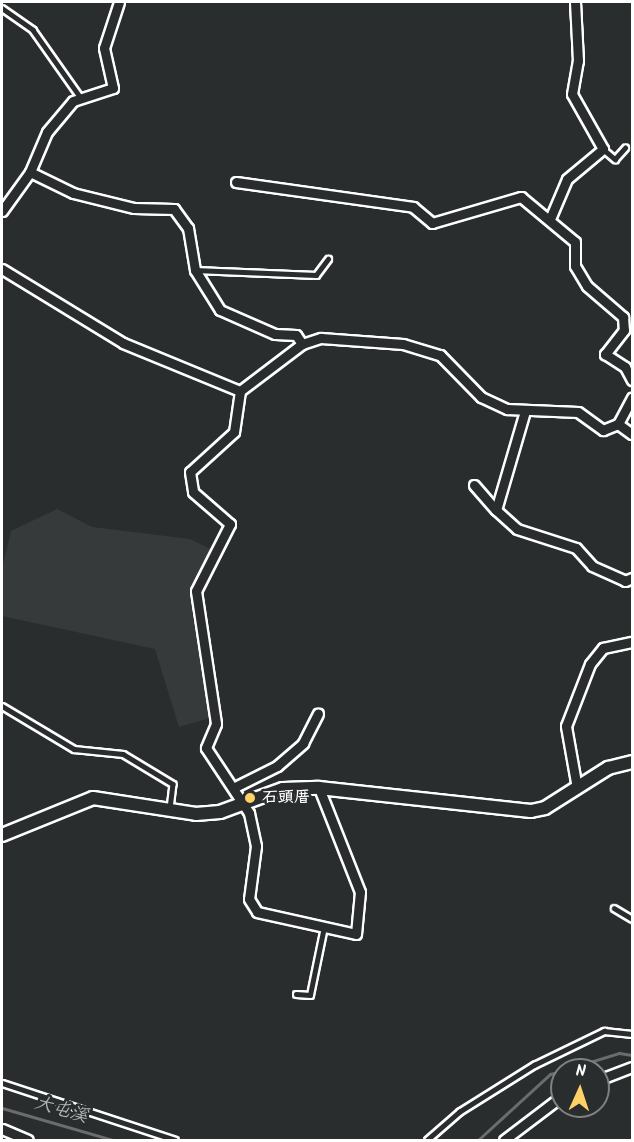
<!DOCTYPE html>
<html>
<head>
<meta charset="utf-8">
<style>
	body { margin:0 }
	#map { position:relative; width:634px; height:1142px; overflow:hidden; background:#2a2d2e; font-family:Kalam,"LXGW WenKai TC",sans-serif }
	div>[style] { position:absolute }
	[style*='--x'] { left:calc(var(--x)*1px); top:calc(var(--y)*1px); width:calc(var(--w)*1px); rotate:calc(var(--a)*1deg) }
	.built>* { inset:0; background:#373a3b }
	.stream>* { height:3px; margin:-1.5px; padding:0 1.5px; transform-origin:1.5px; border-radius:1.5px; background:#6a6c6d }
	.roads { filter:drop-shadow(2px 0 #fff) drop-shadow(-2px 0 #fff) drop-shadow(0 2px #fff) drop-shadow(0 -2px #fff) }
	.lane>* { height:4.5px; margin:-2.25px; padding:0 2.25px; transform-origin:2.25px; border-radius:2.25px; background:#2a2d2e }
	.street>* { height:9px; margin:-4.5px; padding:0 4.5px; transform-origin:4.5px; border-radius:4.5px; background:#2a2d2e }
	.secondary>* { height:12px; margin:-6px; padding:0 6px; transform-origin:6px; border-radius:6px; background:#2a2d2e }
	.dots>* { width:16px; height:16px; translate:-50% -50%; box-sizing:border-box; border:3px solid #2a2d2e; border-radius:50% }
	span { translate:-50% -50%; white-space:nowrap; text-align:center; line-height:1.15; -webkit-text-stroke:5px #2a2d2e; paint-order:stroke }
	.poi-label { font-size:16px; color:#fff; font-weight:700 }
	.left { translate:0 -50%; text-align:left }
	.water-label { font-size:18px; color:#b4b6b6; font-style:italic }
	.frame { position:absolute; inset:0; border:3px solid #fff; pointer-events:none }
	.north { position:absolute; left:550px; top:1058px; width:60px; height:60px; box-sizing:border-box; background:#2a2d2e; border:2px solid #7f8182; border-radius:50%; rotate:3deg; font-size:16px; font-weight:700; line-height:24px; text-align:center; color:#fff }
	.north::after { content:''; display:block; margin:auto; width:21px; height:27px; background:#ffd166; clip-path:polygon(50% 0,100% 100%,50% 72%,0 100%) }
</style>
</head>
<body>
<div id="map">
	<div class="built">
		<div style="clip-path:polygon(57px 509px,92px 527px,190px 539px,212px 550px,192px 614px,213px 717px,179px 727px,155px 649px,2px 616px,2px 569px,11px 531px)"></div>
	</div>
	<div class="stream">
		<div style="--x:564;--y:1070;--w:58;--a:-17.2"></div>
		<div style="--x:619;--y:1053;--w:13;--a:9"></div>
		<div style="--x:2;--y:1108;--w:116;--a:16.1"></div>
		<div style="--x:478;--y:1140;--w:98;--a:-42.5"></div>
		<div style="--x:550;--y:1074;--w:12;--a:-14"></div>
	</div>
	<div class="roads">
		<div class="lane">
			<div style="--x:2;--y:8;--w:38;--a:35"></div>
			<div style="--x:33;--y:30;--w:83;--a:54.8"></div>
			<div style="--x:603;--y:149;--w:16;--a:40"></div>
			<div style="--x:615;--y:159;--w:15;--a:-48"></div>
			<div style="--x:195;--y:270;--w:121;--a:2.4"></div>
			<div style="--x:316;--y:275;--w:20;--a:-53"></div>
			<div style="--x:2;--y:706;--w:84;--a:30.8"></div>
			<div style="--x:74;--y:749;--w:49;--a:5.8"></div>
			<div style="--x:123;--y:754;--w:58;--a:31"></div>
			<div style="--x:173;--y:784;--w:24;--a:97"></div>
			<div style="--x:614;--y:908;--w:21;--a:31"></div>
			<div style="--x:296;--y:994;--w:14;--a:4"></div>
			<div style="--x:310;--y:995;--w:69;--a:-78.4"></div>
			<div style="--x:2;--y:1083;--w:182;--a:18.2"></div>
			<div style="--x:427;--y:1140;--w:43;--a:-41.2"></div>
			<div style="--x:459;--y:1112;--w:89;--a:-32.1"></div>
			<div style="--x:534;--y:1065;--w:78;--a:-25.9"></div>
			<div style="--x:604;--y:1031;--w:28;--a:6"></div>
		</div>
		<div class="street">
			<div style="--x:30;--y:172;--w:48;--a:26"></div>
			<div style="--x:73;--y:193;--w:63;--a:13.8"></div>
			<div style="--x:134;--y:208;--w:40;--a:1.4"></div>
			<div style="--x:174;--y:209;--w:24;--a:54"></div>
			<div style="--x:188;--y:228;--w:43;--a:80.5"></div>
			<div style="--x:195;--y:270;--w:47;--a:58"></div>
			<div style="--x:220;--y:310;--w:60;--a:23.6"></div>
			<div style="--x:275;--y:334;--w:21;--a:3"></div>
			<div style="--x:296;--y:335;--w:11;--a:56"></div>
			<div style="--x:236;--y:182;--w:179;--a:8"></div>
			<div style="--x:413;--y:207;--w:25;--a:40"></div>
			<div style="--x:432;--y:223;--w:93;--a:-16.3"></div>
			<div style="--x:521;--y:197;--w:70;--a:39.8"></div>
			<div style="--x:575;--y:242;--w:24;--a:90"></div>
			<div style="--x:575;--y:266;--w:23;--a:59"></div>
			<div style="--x:587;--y:286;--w:48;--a:40.7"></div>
			<div style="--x:623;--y:317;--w:13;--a:86"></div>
			<div style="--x:624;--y:330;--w:31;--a:128"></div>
			<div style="--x:605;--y:354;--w:24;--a:33"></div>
			<div style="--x:625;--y:367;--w:15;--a:62"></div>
			<div style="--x:2;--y:211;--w:48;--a:-54.3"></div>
			<div style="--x:30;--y:172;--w:43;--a:-67"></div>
			<div style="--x:47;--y:132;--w:40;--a:-50"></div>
			<div style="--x:73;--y:101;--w:42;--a:-18"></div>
			<div style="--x:113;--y:88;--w:41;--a:-102.7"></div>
			<div style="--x:104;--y:48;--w:48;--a:-71.9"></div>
			<div style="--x:550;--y:219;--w:43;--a:-67"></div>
			<div style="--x:567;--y:179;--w:47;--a:-39.8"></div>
			<div style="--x:603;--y:149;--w:63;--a:-119.4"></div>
			<div style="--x:572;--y:94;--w:34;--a:-80"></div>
			<div style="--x:578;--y:61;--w:59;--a:-92.9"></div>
			<div style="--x:2;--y:269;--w:142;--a:31.4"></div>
			<div style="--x:123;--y:343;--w:126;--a:22.3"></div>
			<div style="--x:240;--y:391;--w:78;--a:-37.2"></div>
			<div style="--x:302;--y:344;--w:20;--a:-18"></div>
			<div style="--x:321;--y:338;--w:82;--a:4.2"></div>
			<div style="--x:403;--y:344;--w:39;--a:17"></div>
			<div style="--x:440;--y:355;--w:59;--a:45.7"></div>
			<div style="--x:481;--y:397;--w:29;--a:25"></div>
			<div style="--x:507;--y:409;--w:71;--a:2.4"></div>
			<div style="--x:578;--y:412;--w:31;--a:36"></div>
			<div style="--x:603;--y:430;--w:16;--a:-22"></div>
			<div style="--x:618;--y:424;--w:17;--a:36"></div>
			<div style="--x:240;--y:391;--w:41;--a:98.3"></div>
			<div style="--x:234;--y:432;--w:59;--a:137.7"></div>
			<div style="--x:190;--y:472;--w:20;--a:81"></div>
			<div style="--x:193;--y:492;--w:49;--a:40.9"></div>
			<div style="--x:230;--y:524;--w:75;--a:116.9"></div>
			<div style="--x:196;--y:591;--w:134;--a:81.4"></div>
			<div style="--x:216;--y:724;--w:26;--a:113"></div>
			<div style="--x:206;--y:748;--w:78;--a:56.5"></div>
			<div style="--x:249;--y:813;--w:34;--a:78"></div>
			<div style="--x:256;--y:846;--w:53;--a:97.5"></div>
			<div style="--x:249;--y:899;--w:15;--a:58"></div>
			<div style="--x:257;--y:912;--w:101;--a:12.5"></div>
			<div style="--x:356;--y:934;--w:42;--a:-84.6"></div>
			<div style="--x:360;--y:892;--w:112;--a:-111.5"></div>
			<div style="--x:525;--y:411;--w:103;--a:106.3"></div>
			<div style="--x:496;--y:510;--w:28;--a:42"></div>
			<div style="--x:517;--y:529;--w:62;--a:17.9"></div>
			<div style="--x:576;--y:548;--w:24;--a:48"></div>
			<div style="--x:592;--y:566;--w:36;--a:24"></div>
			<div style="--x:625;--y:581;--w:8;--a:-23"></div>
			<div style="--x:618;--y:424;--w:30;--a:-62"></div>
			<div style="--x:474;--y:485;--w:33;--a:49"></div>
			<div style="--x:235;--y:787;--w:47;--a:-26.6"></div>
			<div style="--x:277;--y:766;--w:35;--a:-41"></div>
			<div style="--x:303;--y:743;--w:33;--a:-63"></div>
			<div style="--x:577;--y:788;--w:63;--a:-100.1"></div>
			<div style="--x:566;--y:726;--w:66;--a:-68.8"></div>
			<div style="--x:590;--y:664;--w:21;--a:-51"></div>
			<div style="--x:603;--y:648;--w:30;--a:-12"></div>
			<div style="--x:598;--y:1080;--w:36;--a:-21"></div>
			<div style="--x:2;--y:1129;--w:28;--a:23"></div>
			<div style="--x:504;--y:1140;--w:73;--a:-37.2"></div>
		</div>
		<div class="secondary">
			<div style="--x:2;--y:835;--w:98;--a:-22.1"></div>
			<div style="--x:93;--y:798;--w:104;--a:8.8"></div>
			<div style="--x:196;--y:814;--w:24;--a:-5"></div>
			<div style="--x:220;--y:812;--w:67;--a:-20.1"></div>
			<div style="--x:283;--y:789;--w:36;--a:-2"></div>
			<div style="--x:319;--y:788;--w:213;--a:6.2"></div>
			<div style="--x:531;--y:811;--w:14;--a:-12"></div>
			<div style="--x:545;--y:808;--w:75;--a:-32.4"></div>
			<div style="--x:608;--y:768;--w:25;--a:-14"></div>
		</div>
	</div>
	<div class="dots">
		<div style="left:250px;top:798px;background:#ffd166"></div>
	</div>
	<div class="poi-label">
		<span class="left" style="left:262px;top:798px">石頭厝</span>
	</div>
	<div class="water-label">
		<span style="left:61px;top:1111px;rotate:16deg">大屯溪</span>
	</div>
	<div class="frame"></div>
	<div class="north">N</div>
</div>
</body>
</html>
